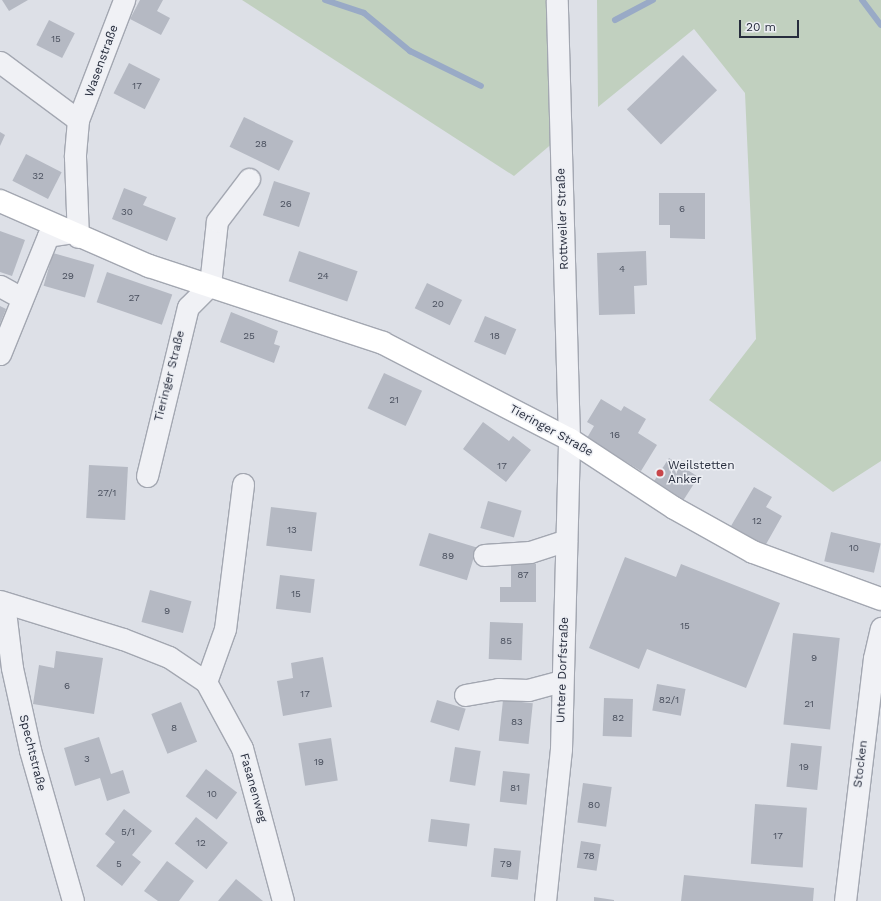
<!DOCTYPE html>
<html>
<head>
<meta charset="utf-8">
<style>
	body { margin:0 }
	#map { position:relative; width:881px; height:901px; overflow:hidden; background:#dde0e7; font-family:"Work Sans",sans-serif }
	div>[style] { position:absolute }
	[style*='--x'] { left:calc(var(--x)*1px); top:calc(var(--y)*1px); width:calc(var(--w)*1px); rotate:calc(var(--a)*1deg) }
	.green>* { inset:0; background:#c1d0bf }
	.stream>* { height:6px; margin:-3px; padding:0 3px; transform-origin:3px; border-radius:3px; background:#99aac6 }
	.building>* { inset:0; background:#b5b9c3; transform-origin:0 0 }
	.roads { filter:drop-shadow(1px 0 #a3a7b1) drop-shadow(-1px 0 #a3a7b1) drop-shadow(0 1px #a3a7b1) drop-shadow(0 -1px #a3a7b1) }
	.minor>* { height:21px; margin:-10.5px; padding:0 10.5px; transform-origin:10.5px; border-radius:10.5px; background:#f0f1f5 }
	.major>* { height:22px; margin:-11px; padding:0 11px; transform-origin:11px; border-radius:11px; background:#fff }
	.dots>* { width:11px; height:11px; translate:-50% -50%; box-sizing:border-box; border:2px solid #edeff4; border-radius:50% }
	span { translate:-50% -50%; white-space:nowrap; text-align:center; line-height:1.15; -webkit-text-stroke:3px #edeff4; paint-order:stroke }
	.number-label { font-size:10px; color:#4a505e }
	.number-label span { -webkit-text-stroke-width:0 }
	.street-label { font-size:12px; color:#272d3d }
	.poi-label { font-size:12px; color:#272d3d }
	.left { translate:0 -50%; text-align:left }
	.scale { position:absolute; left:739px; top:20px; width:60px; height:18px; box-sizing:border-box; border:2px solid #272d3d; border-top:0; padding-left:5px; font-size:12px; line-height:14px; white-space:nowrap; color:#272d3d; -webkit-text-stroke:3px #edeff4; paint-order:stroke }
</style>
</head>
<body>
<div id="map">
	<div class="green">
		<div style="clip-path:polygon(242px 0,557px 0,561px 136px,514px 176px)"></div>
		<div style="clip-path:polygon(597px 0,881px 0,881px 461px,833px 492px,709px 400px,756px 339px,745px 93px,694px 29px,598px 107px)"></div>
	</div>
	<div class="stream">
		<div style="--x:325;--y:0;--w:41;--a:18.4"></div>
		<div style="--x:364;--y:13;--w:60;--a:39.6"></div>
		<div style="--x:410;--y:51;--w:79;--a:26.2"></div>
		<div style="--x:862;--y:0;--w:31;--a:53"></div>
		<div style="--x:615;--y:20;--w:43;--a:-27.8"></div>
	</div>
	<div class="building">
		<div style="clip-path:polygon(2px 0,28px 0,9px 11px)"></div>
		<div style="clip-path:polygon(140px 0,163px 0,157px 11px,170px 18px,161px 35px,130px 19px)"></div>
		<div style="left:49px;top:20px;width:29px;height:28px;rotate:27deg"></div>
		<div style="left:683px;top:55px;width:49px;height:78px;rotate:46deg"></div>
		<div style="left:129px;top:63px;width:35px;height:34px;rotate:27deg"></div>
		<div style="left:244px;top:117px;width:55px;height:33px;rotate:26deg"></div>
		<div style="clip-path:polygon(0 132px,5px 135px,0 146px)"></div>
		<div style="left:26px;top:154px;width:40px;height:30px;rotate:27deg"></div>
		<div style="left:274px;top:181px;width:38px;height:36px;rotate:18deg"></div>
		<div style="clip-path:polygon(124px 188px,147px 197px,143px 205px,176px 218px,167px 241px,112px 219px)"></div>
		<div style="clip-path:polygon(659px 193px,705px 193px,705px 239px,670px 238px,670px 225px,659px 225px)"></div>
		<div style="clip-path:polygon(0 231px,25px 240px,12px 276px,0 272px)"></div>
		<div style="left:299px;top:251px;width:62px;height:32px;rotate:19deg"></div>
		<div style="clip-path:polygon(646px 251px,647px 285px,634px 286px,635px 314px,599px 315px,597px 253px)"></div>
		<div style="left:53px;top:253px;width:43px;height:34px;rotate:16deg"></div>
		<div style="left:107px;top:272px;width:69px;height:32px;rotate:19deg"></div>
		<div style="left:427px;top:283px;width:39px;height:28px;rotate:26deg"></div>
		<div style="clip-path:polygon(0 306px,6px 309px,0 324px)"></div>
		<div style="clip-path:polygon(231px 312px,278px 331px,274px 344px,280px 346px,274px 363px,220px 342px)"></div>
		<div style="left:485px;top:316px;width:34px;height:28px;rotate:23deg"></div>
		<div style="left:384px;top:373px;width:42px;height:39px;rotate:25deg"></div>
		<div style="clip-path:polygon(601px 399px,621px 411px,624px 406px,646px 419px,638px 433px,657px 445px,641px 471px,587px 438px,594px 426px,587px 422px)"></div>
		<div style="clip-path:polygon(483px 422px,509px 441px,513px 436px,531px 450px,506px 482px,463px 449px)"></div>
		<div style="left:669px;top:458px;width:35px;height:27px;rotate:33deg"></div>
		<div style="left:89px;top:465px;width:39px;height:53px;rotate:3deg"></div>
		<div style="clip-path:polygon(754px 487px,772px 497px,766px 507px,782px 516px,765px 546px,731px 526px)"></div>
		<div style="left:488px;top:501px;width:35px;height:28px;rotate:16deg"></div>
		<div style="left:271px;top:507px;width:46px;height:39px;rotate:7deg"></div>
		<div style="left:831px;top:532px;width:51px;height:30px;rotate:13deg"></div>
		<div style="left:429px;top:533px;width:50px;height:34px;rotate:17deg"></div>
		<div style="clip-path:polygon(625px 557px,676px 577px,681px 564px,780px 603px,746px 688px,647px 649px,639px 669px,589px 648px)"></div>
		<div style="clip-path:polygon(511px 564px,536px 564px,536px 602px,500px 602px,500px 587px,511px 587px)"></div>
		<div style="left:280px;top:575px;width:35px;height:34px;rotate:7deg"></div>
		<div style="left:150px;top:590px;width:43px;height:33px;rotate:15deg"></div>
		<div style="left:490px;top:622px;width:33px;height:37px;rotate:2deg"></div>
		<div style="left:793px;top:633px;width:47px;height:92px;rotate:6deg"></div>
		<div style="clip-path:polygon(56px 651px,103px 658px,94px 714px,33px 704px,39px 665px,54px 668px)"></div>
		<div style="clip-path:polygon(323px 657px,332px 707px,283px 716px,277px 681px,293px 678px,291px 663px)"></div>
		<div style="left:657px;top:684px;width:29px;height:27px;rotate:10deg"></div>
		<div style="left:604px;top:698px;width:29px;height:38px;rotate:2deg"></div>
		<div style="left:437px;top:700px;width:30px;height:23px;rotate:17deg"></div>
		<div style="left:503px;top:700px;width:30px;height:41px;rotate:6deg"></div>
		<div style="left:181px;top:702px;width:43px;height:32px;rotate:68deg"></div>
		<div style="clip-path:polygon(99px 737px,111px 774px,123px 770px,130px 793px,107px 801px,100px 778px,75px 786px,64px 748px)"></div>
		<div style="left:331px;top:738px;width:43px;height:33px;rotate:81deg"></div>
		<div style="left:791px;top:743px;width:31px;height:44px;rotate:6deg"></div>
		<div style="left:455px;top:747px;width:26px;height:35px;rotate:9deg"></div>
		<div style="left:206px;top:769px;width:39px;height:34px;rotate:37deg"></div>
		<div style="left:503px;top:771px;width:27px;height:31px;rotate:6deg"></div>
		<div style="left:583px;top:783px;width:29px;height:40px;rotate:8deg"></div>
		<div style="left:755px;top:804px;width:52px;height:60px;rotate:4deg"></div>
		<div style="clip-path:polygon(124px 809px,152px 831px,132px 855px,141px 862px,122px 886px,96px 866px,115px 842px,105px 834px)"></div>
		<div style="left:196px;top:817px;width:41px;height:34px;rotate:39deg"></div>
		<div style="left:431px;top:819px;width:39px;height:23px;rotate:7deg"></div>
		<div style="left:581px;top:841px;width:20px;height:27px;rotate:9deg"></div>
		<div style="left:494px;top:848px;width:27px;height:29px;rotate:6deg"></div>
		<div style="clip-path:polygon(167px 861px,194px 881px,179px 901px,158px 901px,144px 891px)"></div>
		<div style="clip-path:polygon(684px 875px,814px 888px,813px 901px,681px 901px)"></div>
		<div style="clip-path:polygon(236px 879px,263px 901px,218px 901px)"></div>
		<div style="clip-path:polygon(594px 897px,614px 900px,614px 901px,594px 901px)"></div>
	</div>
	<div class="roads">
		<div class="minor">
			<div style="--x:0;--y:62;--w:97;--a:36.6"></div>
			<div style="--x:78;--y:120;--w:37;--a:95"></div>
			<div style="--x:75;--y:157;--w:80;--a:87.9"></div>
			<div style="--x:78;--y:120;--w:129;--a:-69"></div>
			<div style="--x:0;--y:286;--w:25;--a:29"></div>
			<div style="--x:0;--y:354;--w:127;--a:-67.9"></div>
			<div style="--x:48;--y:236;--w:20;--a:-9"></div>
			<div style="--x:147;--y:476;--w:174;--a:-76.4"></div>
			<div style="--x:188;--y:307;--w:31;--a:-45"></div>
			<div style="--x:210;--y:285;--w:64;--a:-83.8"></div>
			<div style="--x:217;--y:221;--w:53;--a:-52.7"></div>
			<div style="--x:484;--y:555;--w:46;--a:-3.7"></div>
			<div style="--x:530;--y:552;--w:38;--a:-18"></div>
			<div style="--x:0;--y:601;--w:129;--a:17.2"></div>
			<div style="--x:123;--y:639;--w:49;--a:21.4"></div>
			<div style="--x:169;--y:657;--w:45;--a:34"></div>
			<div style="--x:206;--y:682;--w:75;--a:61.4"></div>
			<div style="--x:242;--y:748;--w:158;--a:75"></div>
			<div style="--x:4;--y:603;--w:65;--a:83"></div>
			<div style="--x:12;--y:668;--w:84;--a:77.6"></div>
			<div style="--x:30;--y:750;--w:157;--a:74.1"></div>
			<div style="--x:206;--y:682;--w:56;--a:-70.3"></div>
			<div style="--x:225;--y:629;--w:146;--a:-82.9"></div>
			<div style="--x:465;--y:695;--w:34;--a:-10"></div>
			<div style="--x:498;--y:689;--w:30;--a:2"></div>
			<div style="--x:528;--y:690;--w:35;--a:-15"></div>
			<div style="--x:545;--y:901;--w:153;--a:-84"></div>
			<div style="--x:561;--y:749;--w:310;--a:-88.5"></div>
			<div style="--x:569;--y:439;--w:439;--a:-91.6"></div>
			<div style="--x:845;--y:901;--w:245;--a:-83.2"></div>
			<div style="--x:874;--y:658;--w:31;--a:-77"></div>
		</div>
		<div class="major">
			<div style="--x:0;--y:201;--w:163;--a:23.6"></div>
			<div style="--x:149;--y:266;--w:246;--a:18.2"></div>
			<div style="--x:383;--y:343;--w:209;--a:27.3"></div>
			<div style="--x:569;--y:439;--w:126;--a:33.3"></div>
			<div style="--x:674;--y:508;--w:90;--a:29.1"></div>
			<div style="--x:753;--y:552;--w:136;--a:20.2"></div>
		</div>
	</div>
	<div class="dots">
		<div style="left:660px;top:473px;background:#c8464a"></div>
	</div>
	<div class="number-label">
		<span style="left:56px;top:39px">15</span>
		<span style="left:137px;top:86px">17</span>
		<span style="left:261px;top:144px">28</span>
		<span style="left:38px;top:176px">32</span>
		<span style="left:286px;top:204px">26</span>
		<span style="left:682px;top:209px">6</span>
		<span style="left:127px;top:212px">30</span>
		<span style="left:622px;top:269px">4</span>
		<span style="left:68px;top:276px">29</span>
		<span style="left:323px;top:276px">24</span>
		<span style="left:134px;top:298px">27</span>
		<span style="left:438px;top:304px">20</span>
		<span style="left:249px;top:336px">25</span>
		<span style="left:495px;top:336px">18</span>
		<span style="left:394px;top:400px">21</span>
		<span style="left:615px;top:435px">16</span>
		<span style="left:502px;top:466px">17</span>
		<span style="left:107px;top:493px">27/1</span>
		<span style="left:757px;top:521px">12</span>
		<span style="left:292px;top:530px">13</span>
		<span style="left:854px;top:548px">10</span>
		<span style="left:448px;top:556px">89</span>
		<span style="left:523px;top:575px">87</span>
		<span style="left:296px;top:594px">15</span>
		<span style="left:167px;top:611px">9</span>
		<span style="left:685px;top:626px">15</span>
		<span style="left:506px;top:641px">85</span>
		<span style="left:814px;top:658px">9</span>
		<span style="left:67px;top:686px">6</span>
		<span style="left:305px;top:694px">17</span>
		<span style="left:669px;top:700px">82/1</span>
		<span style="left:809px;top:704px">21</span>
		<span style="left:618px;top:718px">82</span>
		<span style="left:517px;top:722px">83</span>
		<span style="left:174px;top:728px">8</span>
		<span style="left:87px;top:759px">3</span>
		<span style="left:319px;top:762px">19</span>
		<span style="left:804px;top:767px">19</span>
		<span style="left:515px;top:788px">81</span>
		<span style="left:212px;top:794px">10</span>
		<span style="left:594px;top:805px">80</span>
		<span style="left:128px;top:832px">5/1</span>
		<span style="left:778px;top:836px">17</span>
		<span style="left:201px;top:843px">12</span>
		<span style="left:589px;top:856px">78</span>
		<span style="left:119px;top:864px">5</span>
		<span style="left:506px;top:864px">79</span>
	</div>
	<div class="street-label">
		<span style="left:102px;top:61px;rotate:-70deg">Wasenstraße</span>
		<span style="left:563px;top:219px;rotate:-92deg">Rottweiler Straße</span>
		<span style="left:170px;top:376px;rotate:-76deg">Tieringer Straße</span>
		<span style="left:551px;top:431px;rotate:29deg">Tieringer Straße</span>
		<span style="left:563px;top:670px;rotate:-88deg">Untere Dorfstraße</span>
		<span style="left:32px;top:753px;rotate:76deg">Spechtstraße</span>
		<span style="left:861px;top:764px;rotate:-83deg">Stocken</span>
		<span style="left:253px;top:788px;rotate:74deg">Fasanenweg</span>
	</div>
	<div class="poi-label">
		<span class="left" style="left:668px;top:473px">Weilstetten<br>Anker</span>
	</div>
	<div class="scale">20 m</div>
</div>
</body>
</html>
